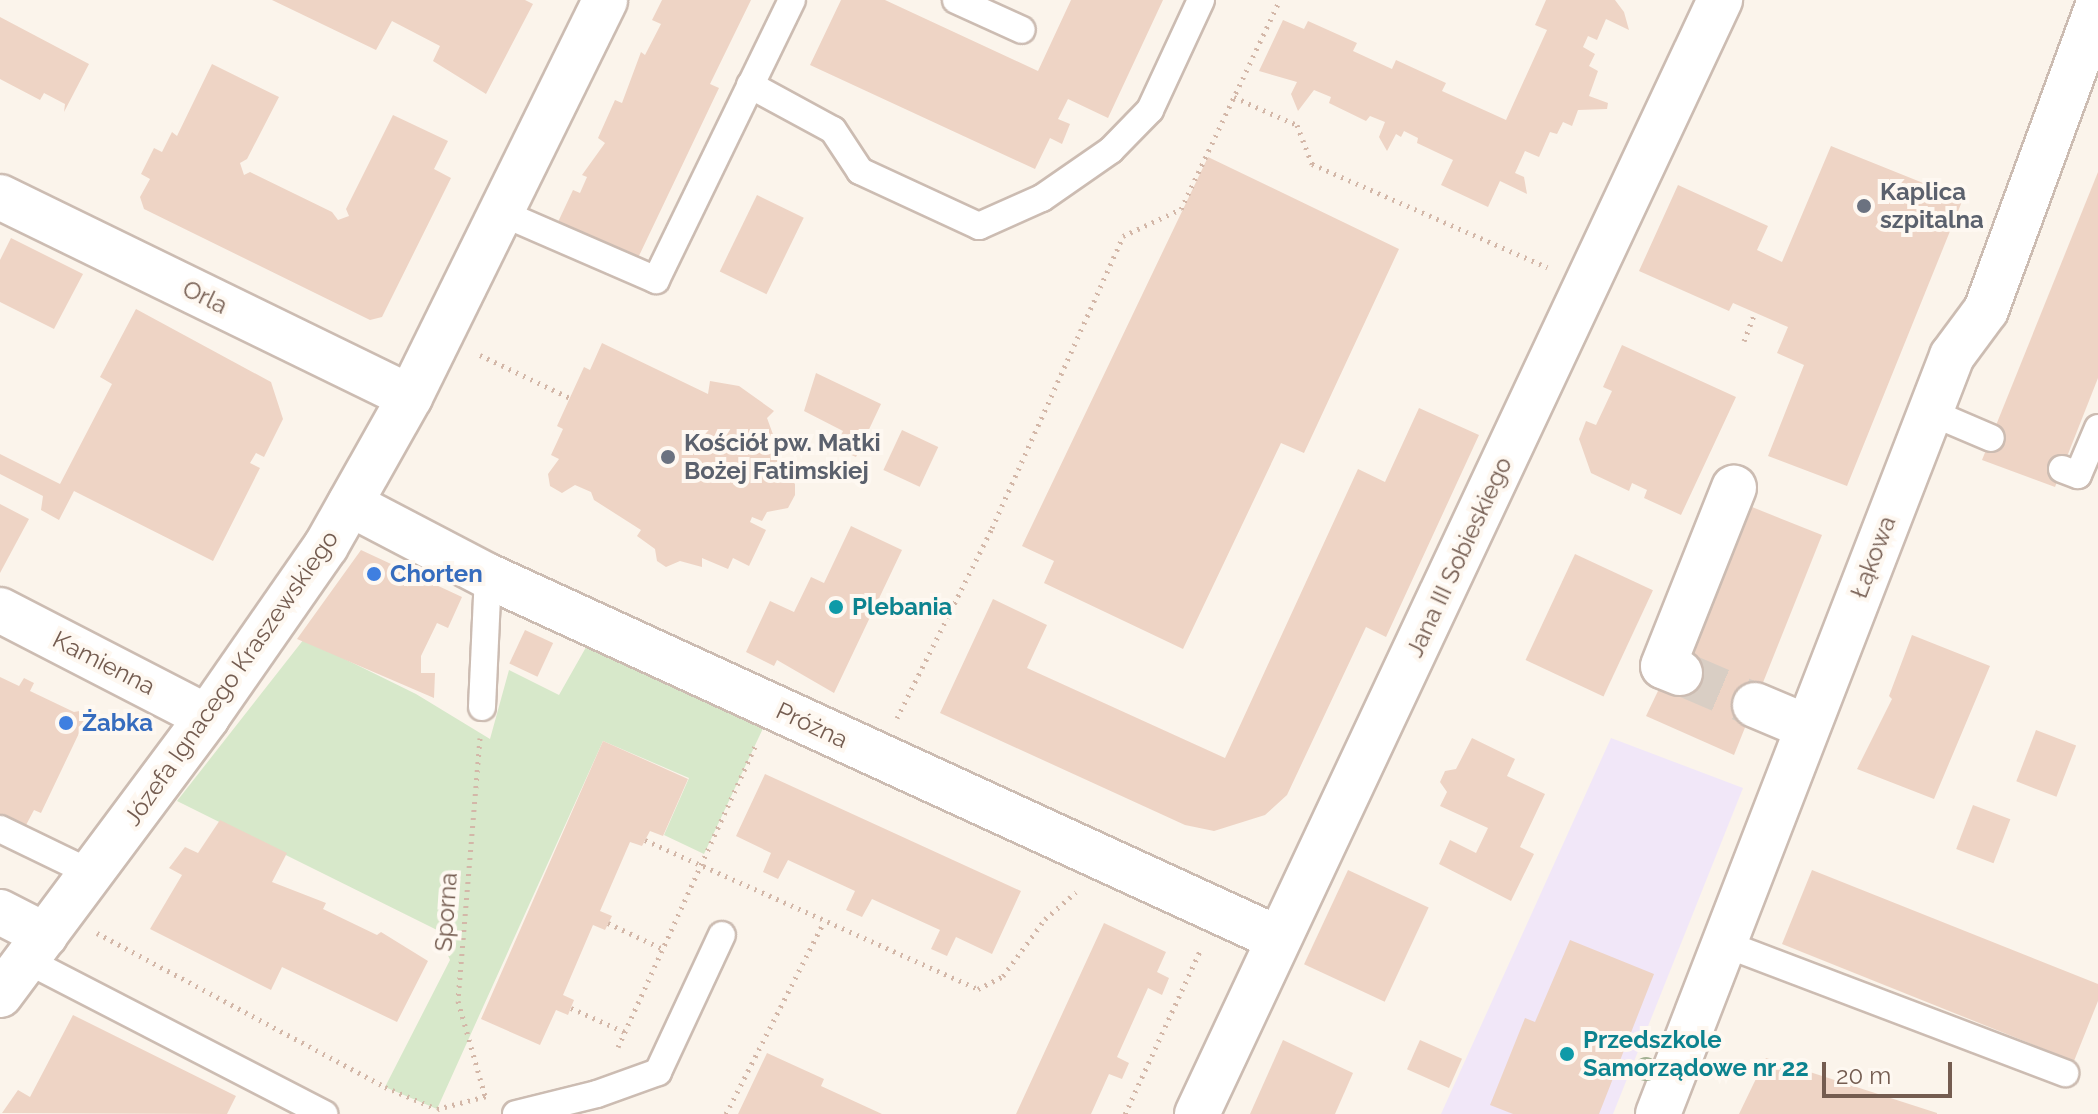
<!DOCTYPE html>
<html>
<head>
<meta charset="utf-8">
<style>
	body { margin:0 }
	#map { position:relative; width:2098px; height:1114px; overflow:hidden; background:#fbf4eb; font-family:Raleway,sans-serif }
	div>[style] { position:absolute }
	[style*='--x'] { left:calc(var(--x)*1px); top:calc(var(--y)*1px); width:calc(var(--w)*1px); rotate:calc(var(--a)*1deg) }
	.education>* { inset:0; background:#f1e7f8 }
	.green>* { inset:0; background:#d7e8ca }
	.building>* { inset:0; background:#eed4c5; transform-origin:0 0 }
	.street-tunnel>* { height:44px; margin-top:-22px; transform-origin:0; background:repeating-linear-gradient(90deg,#d9cec4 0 44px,transparent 0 66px) }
	.path>* { height:5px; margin-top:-2.5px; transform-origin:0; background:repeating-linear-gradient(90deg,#d3b7a8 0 2px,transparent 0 8px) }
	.roads { filter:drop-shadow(2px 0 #ccbcb2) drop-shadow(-2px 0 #ccbcb2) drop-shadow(0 2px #ccbcb2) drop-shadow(0 -2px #ccbcb2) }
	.lane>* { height:26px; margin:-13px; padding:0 13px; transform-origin:13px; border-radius:13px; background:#fff }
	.street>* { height:44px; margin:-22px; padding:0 22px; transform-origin:22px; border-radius:22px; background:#fff }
	.trees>* { width:24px; height:24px; margin:-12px; border-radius:50%; background:#a2b092 }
	.dots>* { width:22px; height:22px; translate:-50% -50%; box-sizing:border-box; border:4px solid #fef8f1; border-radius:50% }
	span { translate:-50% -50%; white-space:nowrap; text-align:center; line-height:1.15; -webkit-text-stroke:8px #fef8f1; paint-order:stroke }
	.worship-label { font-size:24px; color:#5b616d; font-weight:700 }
	.left { translate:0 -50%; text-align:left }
	.street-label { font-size:24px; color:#745c50 }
	.shop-label { font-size:24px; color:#366cbe; font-weight:700 }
	.culture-label { font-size:24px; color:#0d838f; font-weight:700 }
	.scale { position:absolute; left:1822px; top:1062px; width:130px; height:36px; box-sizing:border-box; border:4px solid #745c50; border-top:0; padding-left:10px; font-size:24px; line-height:28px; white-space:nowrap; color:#745c50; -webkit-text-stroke:6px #fef8f1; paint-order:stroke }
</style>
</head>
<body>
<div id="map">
	<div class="education">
		<div style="clip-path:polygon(1611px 738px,1743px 788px,1613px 1114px,1441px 1114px)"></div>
	</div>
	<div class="green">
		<div style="clip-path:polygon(598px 626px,773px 707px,704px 854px,664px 835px,689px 778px,603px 741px,437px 1109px,385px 1087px,450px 960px,437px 930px,177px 801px,304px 639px,416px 694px,490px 739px,509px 670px,559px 695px)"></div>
	</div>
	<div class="building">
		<div style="clip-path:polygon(272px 0,525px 0,533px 4px,486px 94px,433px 61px,440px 46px,392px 21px,376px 50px)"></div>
		<div style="clip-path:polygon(662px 0,751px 0,710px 84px,719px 88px,637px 260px,558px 222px,573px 190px,580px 193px,587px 177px,582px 175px,605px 143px,598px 138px,615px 100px,622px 103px,641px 52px,645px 55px,661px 24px,652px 20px)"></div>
		<div style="clip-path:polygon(841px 0,885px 0,1038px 71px,1071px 0,1163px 0,1108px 118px,1068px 99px,1058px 119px,1070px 124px,1062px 144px,1050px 138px,1035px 169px,810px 65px)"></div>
		<div style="clip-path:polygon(1546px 0,1615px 0,1624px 12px,1629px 30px,1606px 19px,1597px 40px,1588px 36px,1583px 47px,1595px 54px,1589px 66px,1598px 71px,1589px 96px,1608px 103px,1607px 109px,1578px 110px,1572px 126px,1563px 122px,1557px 134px,1550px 132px,1539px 157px,1525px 151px,1515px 173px,1524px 177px,1527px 194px,1500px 181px,1488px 207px,1441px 185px,1453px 160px,1417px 143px,1418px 138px,1404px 131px,1401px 137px,1396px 134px,1387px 151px,1379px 137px,1385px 122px,1370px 116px,1366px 121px,1329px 103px,1331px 97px,1314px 90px,1298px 111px,1291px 94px,1297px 82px,1259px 71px,1283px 20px,1304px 29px,1308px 21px,1357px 43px,1353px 51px,1392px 69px,1396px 60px,1446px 83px,1442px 91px,1506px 120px,1547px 30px,1535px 25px)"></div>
		<div style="clip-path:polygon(0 17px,89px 64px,64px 112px,65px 104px,44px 93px,40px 100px,0 79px)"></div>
		<div style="clip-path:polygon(212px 64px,279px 97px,247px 159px,240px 163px,244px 175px,250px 172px,332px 212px,338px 220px,349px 216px,346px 209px,393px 115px,448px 141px,434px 169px,451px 178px,382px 317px,370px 320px,144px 209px,140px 197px,150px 179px,141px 174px,154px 148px,162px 152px,172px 132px,177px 136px)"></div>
		<div style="clip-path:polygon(1831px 146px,1963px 199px,1847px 486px,1768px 456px,1804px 365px,1777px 353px,1788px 327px,1733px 303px,1729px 311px,1639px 271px,1678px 185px,1768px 226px,1757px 250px,1782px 262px)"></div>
		<div style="clip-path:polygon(1208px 157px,1399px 249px,1304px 453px,1281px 443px,1183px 649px,1044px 583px,1054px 561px,1022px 546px)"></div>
		<div style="clip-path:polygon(2098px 172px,2098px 378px,2055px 487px,1982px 460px)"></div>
		<div style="left:757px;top:195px;width:52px;height:85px;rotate:26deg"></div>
		<div style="clip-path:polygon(11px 238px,83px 274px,54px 329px,0 302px,0 260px)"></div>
		<div style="clip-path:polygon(136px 309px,271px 382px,283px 419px,264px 457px,256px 453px,250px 463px,260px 468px,213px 561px,74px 491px,59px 520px,41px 510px,43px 496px,0 474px,0 454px,60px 484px,112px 384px,100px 377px)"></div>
		<div style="clip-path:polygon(602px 343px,708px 394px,710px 381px,739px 386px,774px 411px,767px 418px,782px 459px,790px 462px,785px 473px,795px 484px,795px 495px,788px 508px,767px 512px,762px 521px,752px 517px,750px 522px,766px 530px,749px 566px,733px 558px,728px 569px,702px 558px,702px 567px,680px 561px,666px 567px,657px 561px,655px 549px,637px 536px,641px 530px,594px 500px,591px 492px,575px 485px,562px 493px,550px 486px,548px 474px,559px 459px,551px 455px,563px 429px,557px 426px,584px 367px,590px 370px)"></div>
		<div style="clip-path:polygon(1622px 345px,1736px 397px,1681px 515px,1644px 498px,1647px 490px,1632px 483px,1629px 491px,1591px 473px,1579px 439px,1586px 421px,1596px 425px,1612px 391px,1603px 387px)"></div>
		<div style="clip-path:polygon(816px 373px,881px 404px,856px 457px,835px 448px,843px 431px,804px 411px)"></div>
		<div style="clip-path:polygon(1419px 408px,1479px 435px,1386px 637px,1366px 627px,1287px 795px,1265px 815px,1214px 831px,1185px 825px,940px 713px,993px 599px,1047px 625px,1027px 668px,1225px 758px,1358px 469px,1385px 482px)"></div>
		<div style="left:902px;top:430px;width:40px;height:44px;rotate:25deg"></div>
		<div style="clip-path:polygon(0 504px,29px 519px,0 573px)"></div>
		<div style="clip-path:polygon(1747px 505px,1822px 535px,1734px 755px,1646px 716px)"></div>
		<div style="clip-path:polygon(851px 526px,902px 550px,834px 693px,777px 660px,774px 666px,746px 652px,770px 601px,794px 612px,811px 577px,824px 583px)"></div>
		<div style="clip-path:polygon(361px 550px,462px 597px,448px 628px,437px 623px,421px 656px,421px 673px,435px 673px,434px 698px,297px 639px)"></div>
		<div style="left:1575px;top:554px;width:86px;height:117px;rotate:25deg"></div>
		<div style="left:525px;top:630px;width:31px;height:37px;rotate:25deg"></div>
		<div style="clip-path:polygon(1912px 635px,1990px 666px,1934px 799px,1857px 769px,1892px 699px,1889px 696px)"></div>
		<div style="clip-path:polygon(0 677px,19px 686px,24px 678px,34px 683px,30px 691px,74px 712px,85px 710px,90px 726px,81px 729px,41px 813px,34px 810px,25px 827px,0 816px)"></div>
		<div style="left:2036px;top:730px;width:43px;height:55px;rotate:21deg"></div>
		<div style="clip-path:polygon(1472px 738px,1515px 759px,1507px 776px,1545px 794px,1520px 847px,1534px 854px,1511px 901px,1439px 864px,1450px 840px,1476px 853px,1488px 828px,1440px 806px,1447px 792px,1440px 782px,1445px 771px,1456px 769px)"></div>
		<div style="clip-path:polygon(603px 741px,688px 779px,663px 836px,650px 831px,642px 846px,630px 842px,600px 911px,612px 916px,605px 930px,593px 925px,563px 995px,574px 1000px,568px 1015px,556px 1010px,540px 1045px,481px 1019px)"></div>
		<div style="clip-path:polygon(765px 774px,1021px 891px,992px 954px,956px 937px,947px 956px,931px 949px,940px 930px,872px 899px,862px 917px,846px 910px,855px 891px,788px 860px,778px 879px,763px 872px,771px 853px,736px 836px)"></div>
		<div style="left:1973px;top:805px;width:40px;height:47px;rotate:21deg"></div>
		<div style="clip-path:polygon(220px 820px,287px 853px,272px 882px,326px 903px,323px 909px,377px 935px,381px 932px,428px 961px,397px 1022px,282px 967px,271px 990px,150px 929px,182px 875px,169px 868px,185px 847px,198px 853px)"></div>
		<div style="left:1348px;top:870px;width:89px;height:104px;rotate:25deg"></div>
		<div style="clip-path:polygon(1812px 870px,2098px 984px,2098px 1001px,2074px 1061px,1782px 944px)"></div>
		<div style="clip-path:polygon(1104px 923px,1166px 952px,1157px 972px,1169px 978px,1162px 995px,1148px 988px,1117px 1057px,1129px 1063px,1122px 1079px,1109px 1074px,1091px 1114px,1016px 1114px)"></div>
		<div style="clip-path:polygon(1570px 940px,1654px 974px,1599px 1114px,1513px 1114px,1490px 1105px,1525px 1018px,1535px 1022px)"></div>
		<div style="clip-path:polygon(73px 1015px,236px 1096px,227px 1114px,2px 1113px,18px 1090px,30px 1097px)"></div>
		<div style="clip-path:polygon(1283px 1040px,1353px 1073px,1335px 1114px,1250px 1114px)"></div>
		<div style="left:1420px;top:1040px;width:46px;height:32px;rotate:24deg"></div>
		<div style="clip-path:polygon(767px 1053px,824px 1079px,821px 1086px,882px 1114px,738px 1114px)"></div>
		<div style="clip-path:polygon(1766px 1058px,1937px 1113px,1937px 1114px,1739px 1114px)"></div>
	</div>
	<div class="street-tunnel">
		<div style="--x:1680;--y:673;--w:82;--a:23.1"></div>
	</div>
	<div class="path">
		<div style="--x:1234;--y:97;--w:69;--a:24"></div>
		<div style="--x:1297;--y:125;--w:42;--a:69"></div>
		<div style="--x:1312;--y:164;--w:257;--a:23.7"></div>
		<div style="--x:1744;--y:341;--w:30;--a:-69"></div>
		<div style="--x:480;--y:355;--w:100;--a:25.5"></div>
		<div style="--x:897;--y:718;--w:212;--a:-63.4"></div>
		<div style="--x:992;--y:528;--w:320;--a:-65.8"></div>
		<div style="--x:1123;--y:236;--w:64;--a:-25"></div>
		<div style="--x:1181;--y:209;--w:231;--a:-64.7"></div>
		<div style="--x:480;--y:738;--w:264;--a:94.8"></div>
		<div style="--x:458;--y:1001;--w:102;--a:74.1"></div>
		<div style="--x:645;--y:840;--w:365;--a:24.1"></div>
		<div style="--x:978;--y:989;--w:28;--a:-27"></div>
		<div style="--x:1003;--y:976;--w:71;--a:-53.6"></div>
		<div style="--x:1045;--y:919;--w:41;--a:-41.1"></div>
		<div style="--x:608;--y:923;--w:61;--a:25.3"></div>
		<div style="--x:97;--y:933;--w:327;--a:28.1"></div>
		<div style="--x:385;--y:1087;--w:56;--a:22.9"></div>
		<div style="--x:437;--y:1109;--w:52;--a:-14.6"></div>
		<div style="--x:571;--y:1008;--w:59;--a:24"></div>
		<div style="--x:618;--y:1047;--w:333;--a:-65.5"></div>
		<div style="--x:726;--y:1114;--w:216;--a:-63"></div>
		<div style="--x:1125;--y:1114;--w:182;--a:-65.3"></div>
	</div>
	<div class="roads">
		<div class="lane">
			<div style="--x:956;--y:0;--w:72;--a:24.4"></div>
			<div style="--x:750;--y:85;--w:94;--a:28.5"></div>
			<div style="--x:833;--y:130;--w:49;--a:56.6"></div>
			<div style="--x:860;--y:171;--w:131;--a:24.8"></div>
			<div style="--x:979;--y:226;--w:69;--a:-24"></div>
			<div style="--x:1042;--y:198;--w:84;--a:-34.8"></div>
			<div style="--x:1111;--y:150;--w:56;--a:-45.7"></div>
			<div style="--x:1150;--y:110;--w:121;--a:-65.1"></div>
			<div style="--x:502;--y:213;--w:168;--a:23.5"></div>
			<div style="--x:656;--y:280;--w:311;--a:-64.1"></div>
			<div style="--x:1930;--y:412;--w:66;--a:23.1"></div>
			<div style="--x:2062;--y:469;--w:17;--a:21"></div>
			<div style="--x:2078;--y:475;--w:51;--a:-66.9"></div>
			<div style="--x:482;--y:707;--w:131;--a:-87.4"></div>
			<div style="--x:0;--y:829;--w:103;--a:25.8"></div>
			<div style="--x:1725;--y:944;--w:364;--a:20.8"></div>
			<div style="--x:24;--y:959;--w:338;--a:27.3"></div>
			<div style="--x:516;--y:1114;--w:83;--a:-13.9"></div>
			<div style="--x:597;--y:1094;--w:65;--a:-19.8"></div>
			<div style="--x:658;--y:1072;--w:151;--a:-65"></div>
		</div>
		<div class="street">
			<div style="--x:0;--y:197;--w:456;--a:26"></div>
			<div style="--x:350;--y:504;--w:156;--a:27.6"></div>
			<div style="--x:488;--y:576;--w:868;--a:24.65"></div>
			<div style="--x:0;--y:610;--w:233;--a:27.3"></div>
			<div style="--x:1680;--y:673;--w:18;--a:-158"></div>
			<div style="--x:1663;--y:666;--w:192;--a:-68.3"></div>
			<div style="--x:1755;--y:705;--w:56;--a:22.9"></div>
			<div style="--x:0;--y:912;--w:51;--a:27.1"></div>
			<div style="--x:0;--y:995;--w:347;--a:-53.3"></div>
			<div style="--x:207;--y:717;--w:208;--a:-55.2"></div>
			<div style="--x:326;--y:546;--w:171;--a:-60.6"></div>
			<div style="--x:410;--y:397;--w:442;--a:-63.8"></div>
			<div style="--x:1197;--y:1114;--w:1231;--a:-64.85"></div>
			<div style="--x:1658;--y:1114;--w:813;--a:-68.8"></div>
			<div style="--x:1952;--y:356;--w:57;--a:-53.5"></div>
			<div style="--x:1986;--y:310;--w:324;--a:-69.8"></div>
		</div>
	</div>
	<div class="trees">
		<div style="left:1646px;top:1069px"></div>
	</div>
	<div class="dots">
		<div style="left:1864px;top:206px;background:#6b7280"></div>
		<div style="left:668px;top:457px;background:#6b7280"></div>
		<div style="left:374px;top:574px;background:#3f7fe0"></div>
		<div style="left:836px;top:607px;background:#0f9aa8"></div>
		<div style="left:66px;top:723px;background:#3f7fe0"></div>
		<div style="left:1567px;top:1054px;background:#0f9aa8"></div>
	</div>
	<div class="worship-label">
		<span class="left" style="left:1880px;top:206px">Kaplica<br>szpitalna</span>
		<span class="left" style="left:684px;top:457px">Kościół pw. Matki<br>Bożej Fatimskiej</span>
	</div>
	<div class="street-label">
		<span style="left:205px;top:297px;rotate:26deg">Orla</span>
		<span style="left:1459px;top:557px;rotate:-65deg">Jana III Sobieskiego</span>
		<span style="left:1873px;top:557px;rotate:-69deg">Łąkowa</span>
		<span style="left:104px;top:663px;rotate:27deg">Kamienna</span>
		<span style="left:231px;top:678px;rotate:-55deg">Józefa Ignacego Kraszewskiego</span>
		<span style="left:812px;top:725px;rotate:25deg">Próżna</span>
		<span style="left:446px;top:912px;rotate:-86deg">Sporna</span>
	</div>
	<div class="shop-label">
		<span class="left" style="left:390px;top:574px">Chorten</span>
		<span class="left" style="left:82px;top:723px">Żabka</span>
	</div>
	<div class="culture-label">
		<span class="left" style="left:852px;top:607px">Plebania</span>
		<span class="left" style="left:1583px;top:1054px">Przedszkole<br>Samorządowe nr 22</span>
	</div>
	<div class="scale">20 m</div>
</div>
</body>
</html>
